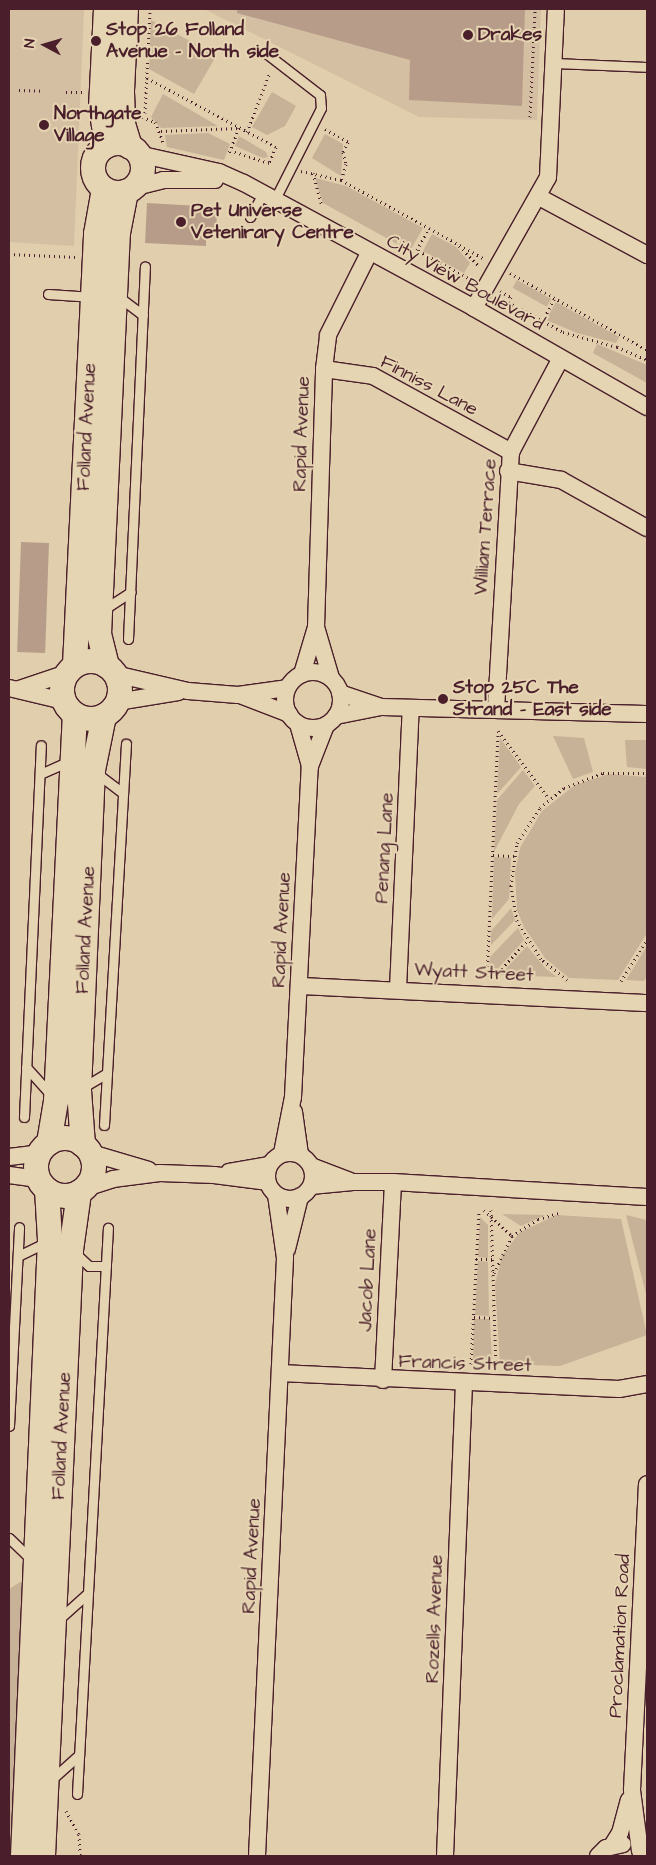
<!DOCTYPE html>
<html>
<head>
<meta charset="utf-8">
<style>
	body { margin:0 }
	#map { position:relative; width:656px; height:1865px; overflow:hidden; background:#e0cead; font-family:"Architects Daughter",sans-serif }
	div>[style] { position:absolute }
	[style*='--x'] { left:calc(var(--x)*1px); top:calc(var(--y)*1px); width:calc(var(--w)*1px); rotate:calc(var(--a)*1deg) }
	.built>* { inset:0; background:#d4bfa2 }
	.green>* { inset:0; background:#c7b197; transform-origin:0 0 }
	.building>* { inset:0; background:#b79d89; transform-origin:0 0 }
	.path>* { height:3px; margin-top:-1.5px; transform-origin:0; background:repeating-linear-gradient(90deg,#4a1f2b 0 1px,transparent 0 5px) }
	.roads { filter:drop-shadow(1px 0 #4a1f2b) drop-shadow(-1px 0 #4a1f2b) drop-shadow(0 1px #4a1f2b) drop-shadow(0 -1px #4a1f2b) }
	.lane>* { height:9px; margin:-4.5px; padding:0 4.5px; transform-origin:4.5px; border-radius:4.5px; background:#e6d5b2 }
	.street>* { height:16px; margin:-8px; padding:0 8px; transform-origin:8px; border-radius:8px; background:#e6d5b2 }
	.street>.ring { margin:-8px; padding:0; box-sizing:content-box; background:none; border:16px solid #e6d5b2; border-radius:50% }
	.secondary>* { height:24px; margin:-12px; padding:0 12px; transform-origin:12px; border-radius:12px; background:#e6d5b2 }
	.secondary>.ring { margin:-12px; padding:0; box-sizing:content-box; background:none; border:24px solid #e6d5b2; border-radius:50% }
	.dots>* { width:14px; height:14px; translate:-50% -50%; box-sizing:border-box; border:2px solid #e6d5b2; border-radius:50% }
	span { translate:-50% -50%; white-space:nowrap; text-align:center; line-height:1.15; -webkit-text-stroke:4px #e6d5b2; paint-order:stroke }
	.poi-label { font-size:19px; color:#4a1f2b; font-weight:700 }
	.left { translate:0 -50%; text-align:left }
	.street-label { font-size:19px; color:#4a1f2b }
	.frame { position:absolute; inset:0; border:10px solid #4a1f2b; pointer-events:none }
	.north { position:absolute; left:20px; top:20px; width:50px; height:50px; -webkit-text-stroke:4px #e6d5b2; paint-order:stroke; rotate:276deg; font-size:14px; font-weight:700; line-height:20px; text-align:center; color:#4a1f2b }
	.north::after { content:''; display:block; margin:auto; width:18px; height:22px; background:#4a1f2b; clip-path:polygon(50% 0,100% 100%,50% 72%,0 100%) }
</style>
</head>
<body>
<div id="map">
	<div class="built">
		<div style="clip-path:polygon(9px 9px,84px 9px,74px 246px,9px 242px)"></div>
		<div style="clip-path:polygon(204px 9px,541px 9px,537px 120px,419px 117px)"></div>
	</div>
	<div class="green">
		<div style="clip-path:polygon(151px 20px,212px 53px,215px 58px,194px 94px,149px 69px)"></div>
		<div style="clip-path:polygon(272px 92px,296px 106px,285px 126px,267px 135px,252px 127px)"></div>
		<div style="clip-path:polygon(163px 94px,218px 126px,161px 128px,151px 117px)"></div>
		<div style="clip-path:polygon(208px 133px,230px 144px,224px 160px,167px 147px,165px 135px)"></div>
		<div style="clip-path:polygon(325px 134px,343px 144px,341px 176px,312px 158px)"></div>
		<div style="clip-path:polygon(239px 136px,266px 152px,268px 157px,263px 158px,235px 146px)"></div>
		<div style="clip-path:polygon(315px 178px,346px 186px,423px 228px,410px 251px,323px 203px)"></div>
		<div style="clip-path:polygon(432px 234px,456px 247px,470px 263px,464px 273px,423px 251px)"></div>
		<div style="left:517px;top:280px;width:39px;height:9px;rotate:29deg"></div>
		<div style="clip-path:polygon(556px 302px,619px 337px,616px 343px,577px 333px,546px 320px)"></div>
		<div style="clip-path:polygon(597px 344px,647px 365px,647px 383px,593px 353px)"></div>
		<div style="clip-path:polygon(553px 736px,584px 738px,593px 772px,573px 779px)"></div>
		<div style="clip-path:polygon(500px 738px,521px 767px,497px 794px)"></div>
		<div style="clip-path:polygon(625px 740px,647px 740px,647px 769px,627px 767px)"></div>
		<div style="clip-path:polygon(523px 770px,535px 786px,519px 804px,494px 852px,497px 800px)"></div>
		<div style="clip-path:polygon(609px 774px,647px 777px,647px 933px,618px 980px,569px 978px,545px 958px,524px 927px,517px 910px,515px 873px,520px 848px,542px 811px,575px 785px)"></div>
		<div style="clip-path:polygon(494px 857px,511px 858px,509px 899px,492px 919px)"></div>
		<div style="clip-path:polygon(511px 908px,515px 920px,491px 945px,491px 931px)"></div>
		<div style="clip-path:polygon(518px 928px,524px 940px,493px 974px,489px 974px,490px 957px)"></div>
		<div style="clip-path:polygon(527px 946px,546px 969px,557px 977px,500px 975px)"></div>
		<div style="clip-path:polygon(647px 946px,647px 978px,644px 981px,626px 980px)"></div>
		<div style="clip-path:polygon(502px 1214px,545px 1215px,521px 1226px)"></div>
		<div style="clip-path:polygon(556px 1215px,621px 1219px,647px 1335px,560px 1366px,500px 1364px,495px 1284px,502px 1256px,519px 1233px)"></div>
		<div style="clip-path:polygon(626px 1215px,647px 1220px,647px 1298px)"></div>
		<div style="clip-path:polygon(480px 1217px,488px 1225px,488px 1258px,478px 1257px)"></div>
		<div style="clip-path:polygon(478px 1261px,488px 1262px,489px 1316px,475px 1315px)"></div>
		<div style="clip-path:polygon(474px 1319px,490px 1319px,492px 1363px,473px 1363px)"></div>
		<div style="clip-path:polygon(30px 1576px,10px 1856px,9px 1856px,9px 1589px)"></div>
	</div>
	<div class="building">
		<div style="clip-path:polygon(237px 9px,525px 9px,522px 106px,409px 100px,410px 60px,237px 13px)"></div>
		<div style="clip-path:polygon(147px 203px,217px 207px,216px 238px,206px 238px,206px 246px,145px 243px)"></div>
		<div style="left:21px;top:542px;width:28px;height:110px;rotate:2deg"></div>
	</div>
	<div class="path">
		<div style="--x:147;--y:78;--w:146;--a:28.1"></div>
		<div style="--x:276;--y:147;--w:17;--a:114"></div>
		<div style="--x:269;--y:163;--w:40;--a:-162"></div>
		<div style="--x:19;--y:90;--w:24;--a:2"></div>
		<div style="--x:66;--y:92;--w:16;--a:0"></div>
		<div style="--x:145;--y:113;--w:104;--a:-87.2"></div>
		<div style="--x:142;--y:117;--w:14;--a:21"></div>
		<div style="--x:155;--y:122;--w:24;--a:68"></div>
		<div style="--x:530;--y:117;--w:108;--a:-87.3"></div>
		<div style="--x:325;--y:129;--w:26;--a:29"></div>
		<div style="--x:348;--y:142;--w:11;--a:117"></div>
		<div style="--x:343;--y:152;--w:12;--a:76"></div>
		<div style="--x:346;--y:164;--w:17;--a:107"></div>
		<div style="--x:341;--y:180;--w:100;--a:28.6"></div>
		<div style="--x:161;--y:131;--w:78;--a:-2.2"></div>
		<div style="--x:239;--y:128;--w:29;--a:112"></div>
		<div style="--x:247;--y:132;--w:64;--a:-69"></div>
		<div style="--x:301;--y:171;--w:41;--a:12.7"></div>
		<div style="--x:313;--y:173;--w:34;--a:75"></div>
		<div style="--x:459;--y:246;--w:28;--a:45"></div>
		<div style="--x:9;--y:254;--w:68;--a:2.5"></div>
		<div style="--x:510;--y:273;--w:157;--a:29.3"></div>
		<div style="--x:472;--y:280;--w:63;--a:-151.4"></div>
		<div style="--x:417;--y:250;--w:25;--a:-61"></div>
		<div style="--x:429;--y:228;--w:62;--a:29.1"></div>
		<div style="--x:500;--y:291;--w:13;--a:29"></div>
		<div style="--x:511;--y:297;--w:6;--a:121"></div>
		<div style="--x:508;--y:302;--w:63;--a:28.6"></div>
		<div style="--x:563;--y:332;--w:56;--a:15.5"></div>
		<div style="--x:617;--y:347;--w:33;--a:23"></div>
		<div style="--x:542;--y:322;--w:26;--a:-62"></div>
		<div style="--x:493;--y:855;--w:21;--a:3"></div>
		<div style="--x:487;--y:976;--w:245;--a:-87.4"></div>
		<div style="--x:498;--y:731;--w:85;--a:53.1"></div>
		<div style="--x:495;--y:976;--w:47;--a:-47.6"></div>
		<div style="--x:567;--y:980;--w:33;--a:-141"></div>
		<div style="--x:541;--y:959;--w:45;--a:-122.3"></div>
		<div style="--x:517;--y:921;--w:36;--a:-100"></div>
		<div style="--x:511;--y:886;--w:43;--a:-82.1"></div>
		<div style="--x:517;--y:843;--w:42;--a:-56.7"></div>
		<div style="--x:540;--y:808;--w:31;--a:-40"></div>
		<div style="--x:564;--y:788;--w:42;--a:-21"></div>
		<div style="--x:603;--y:773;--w:44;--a:0"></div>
		<div style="--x:621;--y:981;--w:49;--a:-57.6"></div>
		<div style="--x:484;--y:1210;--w:38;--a:43"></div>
		<div style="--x:491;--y:1210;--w:155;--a:88.2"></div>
		<div style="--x:476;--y:1259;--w:16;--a:0"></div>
		<div style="--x:494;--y:1273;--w:41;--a:-64.1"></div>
		<div style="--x:512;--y:1236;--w:31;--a:-33"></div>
		<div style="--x:538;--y:1219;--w:22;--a:-16"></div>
		<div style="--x:474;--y:1317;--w:20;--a:3"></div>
		<div style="--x:471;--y:1364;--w:154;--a:-87"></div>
		<div style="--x:66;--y:1811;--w:26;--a:61"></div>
		<div style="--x:79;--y:1834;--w:22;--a:87"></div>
	</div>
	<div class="roads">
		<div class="lane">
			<div style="--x:267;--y:54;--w:67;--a:37.7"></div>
			<div style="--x:320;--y:95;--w:13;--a:86"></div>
			<div style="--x:321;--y:108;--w:104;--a:116.8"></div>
			<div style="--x:553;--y:63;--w:94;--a:2.4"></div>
			<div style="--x:250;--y:217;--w:26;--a:-61"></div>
			<div style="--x:48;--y:294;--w:45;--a:3.8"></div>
			<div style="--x:119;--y:297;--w:30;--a:37"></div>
			<div style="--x:103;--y:610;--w:33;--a:-33"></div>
			<div style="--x:128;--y:639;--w:373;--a:-87.4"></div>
			<div style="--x:95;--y:772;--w:35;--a:37"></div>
			<div style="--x:40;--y:774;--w:35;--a:-24"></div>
			<div style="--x:26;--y:1067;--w:40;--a:48"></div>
			<div style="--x:82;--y:1088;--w:29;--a:-31"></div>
			<div style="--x:24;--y:1117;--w:372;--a:-87.4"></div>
			<div style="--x:104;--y:1125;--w:382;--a:-86.7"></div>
			<div style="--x:75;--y:1253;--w:19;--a:43"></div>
			<div style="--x:89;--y:1266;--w:17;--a:0"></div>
			<div style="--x:18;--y:1256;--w:32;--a:-26"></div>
			<div style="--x:9;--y:1426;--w:199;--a:-87.1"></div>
			<div style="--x:9;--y:1538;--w:32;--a:44"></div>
			<div style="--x:58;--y:1620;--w:38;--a:-42"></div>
			<div style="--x:51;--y:1780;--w:38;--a:-42"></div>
			<div style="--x:77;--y:1794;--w:567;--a:-86.87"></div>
		</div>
		<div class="street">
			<div style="--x:138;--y:154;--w:83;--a:12.5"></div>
			<div style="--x:219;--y:172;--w:27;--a:24"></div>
			<div style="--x:244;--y:183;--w:262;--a:28.5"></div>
			<div style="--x:474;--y:308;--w:199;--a:29.8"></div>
			<div style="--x:132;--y:188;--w:32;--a:-14"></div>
			<div style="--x:163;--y:180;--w:52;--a:0"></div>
			<div style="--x:539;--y:197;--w:123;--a:28.2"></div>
			<div style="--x:474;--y:308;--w:150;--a:-60.5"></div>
			<div style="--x:548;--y:177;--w:168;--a:-87.3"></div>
			<div style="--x:324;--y:369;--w:49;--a:8.1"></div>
			<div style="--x:373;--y:376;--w:158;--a:28.8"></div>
			<div style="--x:508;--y:471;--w:54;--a:9.6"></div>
			<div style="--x:561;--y:480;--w:98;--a:29.2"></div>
			<div style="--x:316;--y:627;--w:53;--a:73.6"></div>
			<div class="ring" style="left:285px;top:672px;width:40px;height:40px"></div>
			<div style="--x:115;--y:674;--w:75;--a:13.1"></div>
			<div style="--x:188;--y:691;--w:50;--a:4.6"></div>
			<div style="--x:238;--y:695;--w:49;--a:-8.1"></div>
			<div style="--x:302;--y:674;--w:49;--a:-73.4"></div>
			<div style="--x:316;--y:627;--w:258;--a:-88.2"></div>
			<div style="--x:324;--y:369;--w:34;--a:-83"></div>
			<div style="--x:328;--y:335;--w:92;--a:-63.4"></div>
			<div style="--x:9;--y:688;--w:56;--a:13.5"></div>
			<div style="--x:19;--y:689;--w:51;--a:-18.4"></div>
			<div style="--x:340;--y:693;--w:43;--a:18.9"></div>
			<div style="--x:240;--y:695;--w:53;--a:21.2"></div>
			<div style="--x:117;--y:702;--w:62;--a:-9.3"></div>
			<div style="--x:496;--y:710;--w:258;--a:-86.7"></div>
			<div style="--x:511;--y:452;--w:104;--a:-62"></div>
			<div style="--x:336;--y:716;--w:46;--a:-11.3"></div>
			<div style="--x:381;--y:707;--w:266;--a:1.5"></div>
			<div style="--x:310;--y:766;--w:44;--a:-68.7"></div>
			<div style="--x:299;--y:986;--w:348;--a:2.8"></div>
			<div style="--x:398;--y:989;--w:281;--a:-87.4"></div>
			<div style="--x:294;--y:1112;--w:42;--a:81.9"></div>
			<div class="ring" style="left:267px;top:1153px;width:30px;height:30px"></div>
			<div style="--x:91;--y:1153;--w:60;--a:16.3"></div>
			<div style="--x:282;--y:1153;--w:57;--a:-78.9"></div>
			<div style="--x:293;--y:1097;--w:331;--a:-87.1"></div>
			<div style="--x:310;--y:766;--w:44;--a:-105.9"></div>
			<div style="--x:9;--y:1157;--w:31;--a:-7"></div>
			<div style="--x:311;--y:1166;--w:42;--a:21"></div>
			<div style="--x:229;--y:1172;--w:41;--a:-9.9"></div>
			<div style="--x:9;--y:1175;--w:30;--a:8"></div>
			<div style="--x:311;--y:1186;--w:42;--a:-5.4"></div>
			<div style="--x:353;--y:1182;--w:40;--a:0"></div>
			<div style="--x:393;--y:1182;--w:254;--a:3.4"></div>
			<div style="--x:86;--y:1188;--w:28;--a:-18"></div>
			<div style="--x:113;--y:1179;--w:47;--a:-7.3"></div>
			<div style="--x:160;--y:1173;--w:54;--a:2.1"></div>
			<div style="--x:214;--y:1175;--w:53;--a:7.5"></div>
			<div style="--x:287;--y:1249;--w:54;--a:-76"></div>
			<div style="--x:280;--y:1373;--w:339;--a:2.7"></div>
			<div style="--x:619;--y:1389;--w:28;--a:-10"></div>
			<div style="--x:383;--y:1380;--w:198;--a:-87.1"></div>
			<div style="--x:613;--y:1844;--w:13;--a:-58"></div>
			<div style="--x:620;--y:1833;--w:34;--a:-75"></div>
			<div style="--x:640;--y:1851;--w:62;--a:-97.5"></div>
			<div style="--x:632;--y:1790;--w:306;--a:-87.2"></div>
			<div style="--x:257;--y:1856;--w:599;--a:-87.32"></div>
			<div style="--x:285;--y:1258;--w:64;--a:-98.1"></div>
			<div style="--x:445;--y:1856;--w:472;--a:-87.7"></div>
			<div style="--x:598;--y:1856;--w:11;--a:-45"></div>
			<div style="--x:606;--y:1848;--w:17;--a:-13"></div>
		</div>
		<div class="secondary">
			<div style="--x:106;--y:9;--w:98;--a:92.9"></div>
			<div style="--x:101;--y:107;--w:39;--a:81"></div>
			<div style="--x:126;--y:9;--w:83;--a:92.8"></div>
			<div style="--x:122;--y:92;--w:32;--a:88"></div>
			<div style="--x:123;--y:124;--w:24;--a:73"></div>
			<div class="ring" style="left:93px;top:143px;width:26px;height:26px"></div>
			<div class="ring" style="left:62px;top:661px;width:34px;height:34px"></div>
			<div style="--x:75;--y:665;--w:432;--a:-87.2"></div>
			<div style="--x:96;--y:234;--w:46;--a:-79.9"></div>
			<div style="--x:107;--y:666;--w:33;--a:-104"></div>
			<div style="--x:99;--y:634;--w:401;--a:-87.3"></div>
			<div style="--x:118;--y:233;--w:42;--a:-79"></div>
			<div class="ring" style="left:36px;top:1138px;width:34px;height:34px"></div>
			<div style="--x:49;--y:1143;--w:43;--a:-80.5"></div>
			<div style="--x:56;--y:1101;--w:386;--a:-87.2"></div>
			<div style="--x:83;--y:1145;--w:55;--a:-94.2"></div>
			<div style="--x:79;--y:1090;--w:320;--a:-87.5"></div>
			<div style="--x:93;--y:770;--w:55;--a:-78.5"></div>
			<div style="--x:23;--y:1856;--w:617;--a:-87.49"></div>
			<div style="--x:50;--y:1240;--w:50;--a:-93.4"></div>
			<div style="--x:43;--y:1856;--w:607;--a:-87.35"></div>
			<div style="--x:71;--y:1250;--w:58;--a:-82"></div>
		</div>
	</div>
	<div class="dots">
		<div style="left:468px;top:35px;background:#4a1f2b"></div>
		<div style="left:96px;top:41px;background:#4a1f2b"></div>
		<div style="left:44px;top:125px;background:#4a1f2b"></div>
		<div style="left:181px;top:222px;background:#4a1f2b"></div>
		<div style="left:443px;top:699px;background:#4a1f2b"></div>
	</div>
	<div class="poi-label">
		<span class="left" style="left:106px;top:41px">Stop 26 Folland<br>Avenue - North side</span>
		<span class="left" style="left:478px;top:35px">Drakes</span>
		<span class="left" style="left:54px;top:125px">Northgate<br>Village</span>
		<span class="left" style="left:191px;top:222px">Pet Universe<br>Vetenirary Centre</span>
		<span class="left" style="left:453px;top:699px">Stop 25C The<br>Strand - East side</span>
	</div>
	<div class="street-label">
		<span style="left:465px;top:283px;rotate:29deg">City View Boulevard</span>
		<span style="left:429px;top:386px;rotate:28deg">Finniss Lane</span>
		<span style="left:87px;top:427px;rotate:-87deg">Folland Avenue</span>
		<span style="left:302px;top:434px;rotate:-88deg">Rapid Avenue</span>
		<span style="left:486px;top:527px;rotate:-86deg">William Terrace</span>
		<span style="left:385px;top:848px;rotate:-87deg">Penang Lane</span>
		<span style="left:86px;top:930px;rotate:-87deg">Folland Avenue</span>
		<span style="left:282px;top:930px;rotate:-87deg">Rapid Avenue</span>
		<span style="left:474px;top:973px;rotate:3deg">Wyatt Street</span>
		<span style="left:368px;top:1280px;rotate:-87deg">Jacob Lane</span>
		<span style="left:465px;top:1364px;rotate:2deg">Francis Street</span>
		<span style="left:62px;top:1436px;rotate:-87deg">Folland Avenue</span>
		<span style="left:252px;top:1556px;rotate:-87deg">Rapid Avenue</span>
		<span style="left:435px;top:1619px;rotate:-88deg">Rozells Avenue</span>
		<span style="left:620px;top:1636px;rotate:-87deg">Proclamation Road</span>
	</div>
	<div class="frame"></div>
	<div class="north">N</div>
</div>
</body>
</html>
